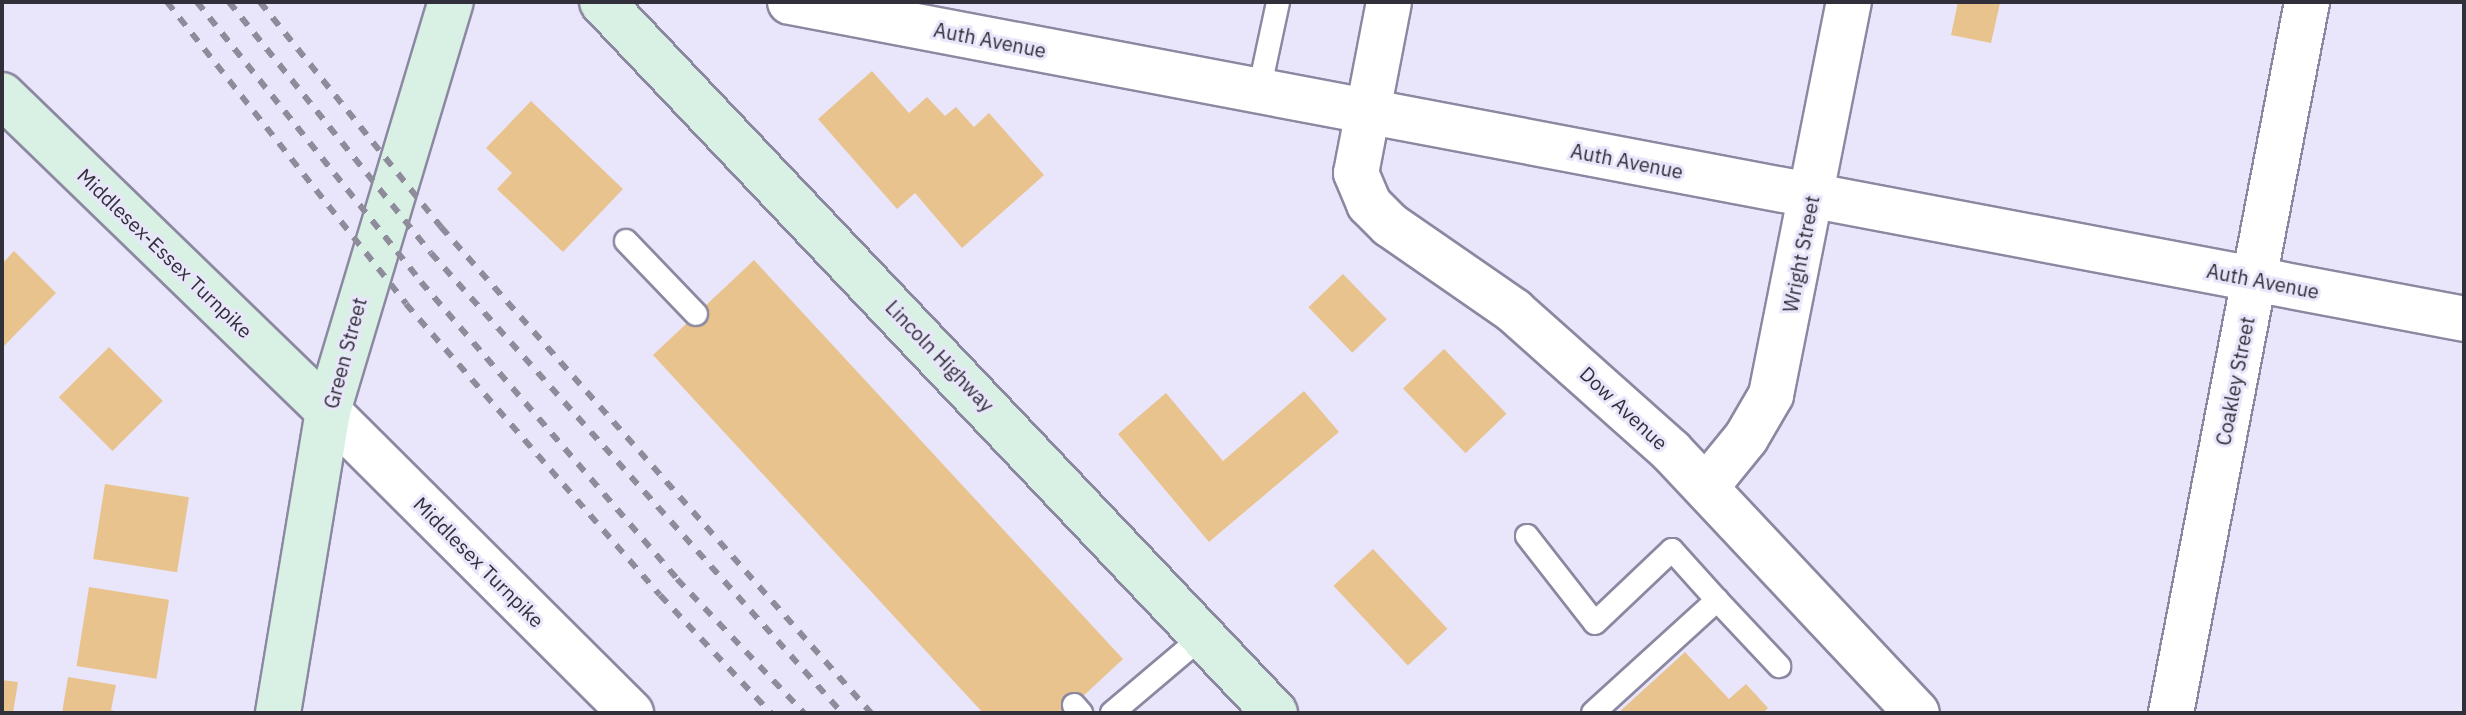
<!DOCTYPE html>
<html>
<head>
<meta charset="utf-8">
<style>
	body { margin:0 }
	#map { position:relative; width:2466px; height:715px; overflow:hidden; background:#e9e6fb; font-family:"IBM Plex Sans",sans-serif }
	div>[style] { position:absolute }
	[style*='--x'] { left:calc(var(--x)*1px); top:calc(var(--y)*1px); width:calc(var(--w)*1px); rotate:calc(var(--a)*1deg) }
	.building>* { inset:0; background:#e8c38d; transform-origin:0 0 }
	.roads { filter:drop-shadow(2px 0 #8c88a1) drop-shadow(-2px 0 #8c88a1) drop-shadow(0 2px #8c88a1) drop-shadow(0 -2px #8c88a1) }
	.lane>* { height:22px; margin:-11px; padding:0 11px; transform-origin:11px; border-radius:11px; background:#fff }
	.street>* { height:44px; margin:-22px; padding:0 22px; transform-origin:22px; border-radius:22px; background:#fff }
	.secondary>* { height:44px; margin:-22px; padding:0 22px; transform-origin:22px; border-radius:22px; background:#d9f1e4 }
	.rail>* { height:6px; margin-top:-3px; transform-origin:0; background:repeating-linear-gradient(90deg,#8e8c9b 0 10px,transparent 0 20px) }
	span { translate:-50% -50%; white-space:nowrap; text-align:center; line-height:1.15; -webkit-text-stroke:6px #e9e6fb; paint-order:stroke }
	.street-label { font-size:20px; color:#312f39 }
	.frame { position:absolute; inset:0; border:4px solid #312f39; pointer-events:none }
</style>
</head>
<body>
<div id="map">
	<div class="building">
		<div style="clip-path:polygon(1958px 2px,2000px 3px,1991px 43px,1951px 35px)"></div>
		<div style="clip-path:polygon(872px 71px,909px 113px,927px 97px,945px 116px,956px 107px,974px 127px,989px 113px,1044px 175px,962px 248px,915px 193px,897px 209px,818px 119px)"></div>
		<div style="clip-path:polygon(531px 101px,623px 189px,563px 252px,497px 189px,512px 173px,486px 148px)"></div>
		<div style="clip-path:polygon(14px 251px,56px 293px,2px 348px,2px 264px)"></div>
		<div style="clip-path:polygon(754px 260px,1123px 659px,1065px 713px,983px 713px,653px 355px)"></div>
		<div style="left:1343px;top:274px;width:63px;height:48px;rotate:46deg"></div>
		<div style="left:109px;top:347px;width:76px;height:71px;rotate:45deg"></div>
		<div style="left:1444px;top:349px;width:90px;height:57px;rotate:46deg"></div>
		<div style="clip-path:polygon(1304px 391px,1339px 432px,1209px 542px,1118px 434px,1166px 393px,1223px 461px)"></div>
		<div style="left:105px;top:484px;width:85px;height:76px;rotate:9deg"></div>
		<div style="left:1373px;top:549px;width:109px;height:54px;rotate:47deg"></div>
		<div style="left:89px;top:587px;width:81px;height:80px;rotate:9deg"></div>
		<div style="clip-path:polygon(1685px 652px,1729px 699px,1746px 684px,1768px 708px,1763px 713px,1618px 713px)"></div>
		<div style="clip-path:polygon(68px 677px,116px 685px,111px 710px,122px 713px,62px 713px)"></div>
		<div style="clip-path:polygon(2px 680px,18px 682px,13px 713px,2px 713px)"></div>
	</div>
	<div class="roads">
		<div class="lane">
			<div style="--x:1259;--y:91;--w:91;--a:-77.9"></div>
			<div style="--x:626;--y:241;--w:101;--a:46.2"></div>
			<div style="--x:1527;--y:536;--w:110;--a:52"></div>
			<div style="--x:1595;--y:623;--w:106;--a:-43.5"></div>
			<div style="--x:1672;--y:550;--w:67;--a:48"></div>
			<div style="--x:1074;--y:705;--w:11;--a:49"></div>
			<div style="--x:1112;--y:713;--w:119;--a:-40.2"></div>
			<div style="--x:1593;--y:713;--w:168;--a:-42.3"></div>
			<div style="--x:1717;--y:600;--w:91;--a:46.8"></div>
		</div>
		<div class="street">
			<div style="--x:790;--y:2;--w:1704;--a:10.72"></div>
			<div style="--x:1389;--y:2;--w:174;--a:100.9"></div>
			<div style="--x:1356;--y:173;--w:34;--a:67"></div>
			<div style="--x:1369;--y:204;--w:30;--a:45"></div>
			<div style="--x:1390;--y:225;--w:151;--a:34.7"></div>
			<div style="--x:1514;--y:311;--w:210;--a:41.7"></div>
			<div style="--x:1671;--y:451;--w:359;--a:46.8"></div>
			<div style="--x:328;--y:411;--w:428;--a:44.9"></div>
			<div style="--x:1706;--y:487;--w:63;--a:-50.8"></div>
			<div style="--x:1746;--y:438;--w:50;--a:-59.8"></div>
			<div style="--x:1771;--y:395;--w:401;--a:-78.8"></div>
			<div style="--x:2171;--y:713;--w:724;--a:-79.17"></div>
		</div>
		<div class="secondary">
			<div style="--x:602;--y:2;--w:979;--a:46.57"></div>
			<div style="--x:2;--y:95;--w:454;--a:44.1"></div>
			<div style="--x:278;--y:713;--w:306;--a:-80.6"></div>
			<div style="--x:328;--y:411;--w:427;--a:-73.3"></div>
		</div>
	</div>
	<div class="rail">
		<div style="--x:167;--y:2;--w:385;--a:51.6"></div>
		<div style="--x:406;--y:304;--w:386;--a:48.9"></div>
		<div style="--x:660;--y:595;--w:162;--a:46.8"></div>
		<div style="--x:197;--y:2;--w:359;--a:51.3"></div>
		<div style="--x:421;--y:282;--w:392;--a:49.2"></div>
		<div style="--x:677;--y:579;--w:185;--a:46.5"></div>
		<div style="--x:229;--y:2;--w:322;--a:51.2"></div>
		<div style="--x:431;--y:253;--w:617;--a:48.22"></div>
		<div style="--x:260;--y:2;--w:289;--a:51.2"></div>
		<div style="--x:441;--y:227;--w:649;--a:48.5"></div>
	</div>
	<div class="street-label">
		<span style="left:990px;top:40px;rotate:11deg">Auth Avenue</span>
		<span style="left:1627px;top:161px;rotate:11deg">Auth Avenue</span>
		<span style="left:165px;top:253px;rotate:44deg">Middlesex-Essex Turnpike</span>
		<span style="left:1801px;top:254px;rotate:-79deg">Wright Street</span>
		<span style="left:2263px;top:281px;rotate:11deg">Auth Avenue</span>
		<span style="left:345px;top:353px;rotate:-75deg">Green Street</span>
		<span style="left:940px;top:356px;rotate:46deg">Lincoln Highway</span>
		<span style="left:2235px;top:381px;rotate:-79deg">Coakley Street</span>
		<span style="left:1624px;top:408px;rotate:43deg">Dow Avenue</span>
		<span style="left:479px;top:562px;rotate:45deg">Middlesex Turnpike</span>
	</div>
	<div class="frame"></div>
</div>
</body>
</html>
